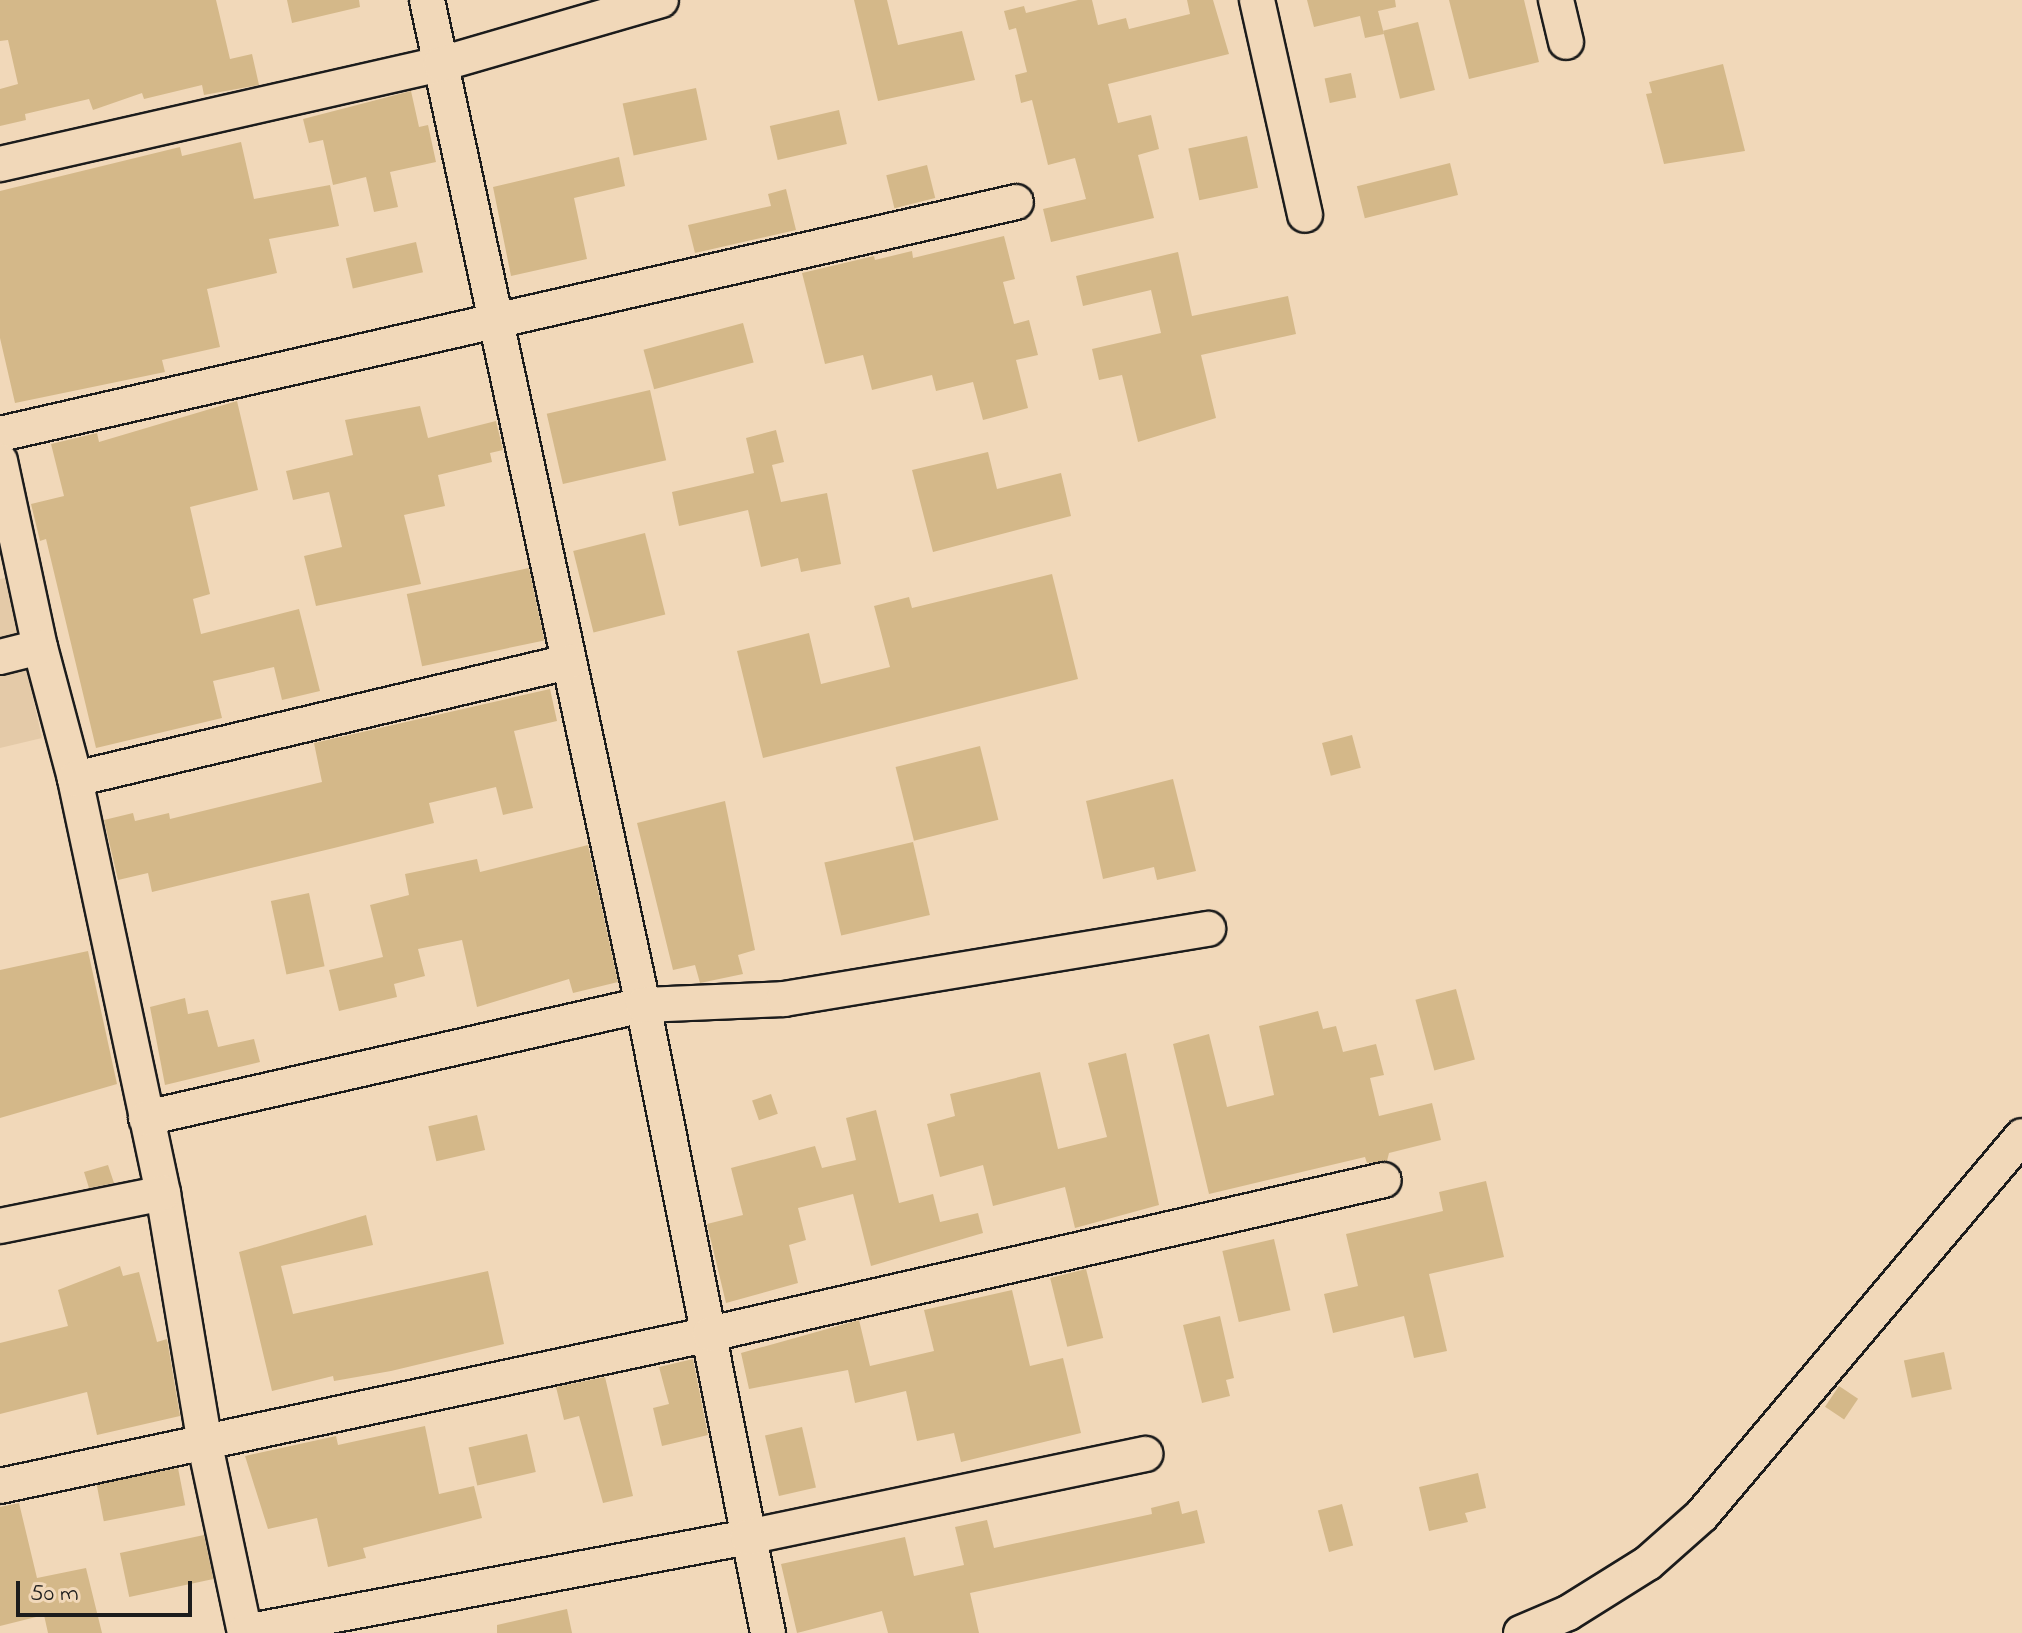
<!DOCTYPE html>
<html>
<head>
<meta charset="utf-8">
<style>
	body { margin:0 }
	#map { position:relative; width:2022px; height:1633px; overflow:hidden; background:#f1d8b9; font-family:"Indie Flower",sans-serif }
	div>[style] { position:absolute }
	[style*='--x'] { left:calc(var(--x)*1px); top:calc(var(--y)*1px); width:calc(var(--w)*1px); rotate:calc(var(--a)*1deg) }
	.built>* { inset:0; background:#e4caa8 }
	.building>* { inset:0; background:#d4b889; transform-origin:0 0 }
	.roads { filter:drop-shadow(2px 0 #1c1c1c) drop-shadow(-2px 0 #1c1c1c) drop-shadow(0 2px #1c1c1c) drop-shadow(0 -2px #1c1c1c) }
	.minor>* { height:34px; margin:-17px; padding:0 17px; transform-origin:17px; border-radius:17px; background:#f1d8b9 }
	span { translate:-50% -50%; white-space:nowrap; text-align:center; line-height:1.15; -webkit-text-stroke:7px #f1d8b9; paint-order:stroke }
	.scale { position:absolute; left:16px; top:1581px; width:176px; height:36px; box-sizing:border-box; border:4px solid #1c1c1c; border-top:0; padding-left:10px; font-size:24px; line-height:28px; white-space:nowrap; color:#1c1c1c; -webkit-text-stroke:6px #f1d8b9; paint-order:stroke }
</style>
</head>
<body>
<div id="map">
	<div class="built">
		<div style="clip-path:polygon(6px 578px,42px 738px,0 748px,0 579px)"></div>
	</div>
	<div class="building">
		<div style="clip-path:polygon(0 0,216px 0,230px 59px,252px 54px,259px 85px,204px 95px,202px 85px,144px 99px,142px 93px,93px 110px,89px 99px,25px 114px,26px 120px,0 126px,0 89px,18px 84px,8px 40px,0 41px)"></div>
		<div style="clip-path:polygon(287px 0,359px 0,360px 7px,292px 23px)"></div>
		<div style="clip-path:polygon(854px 0,887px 0,898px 45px,962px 31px,975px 80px,878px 101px)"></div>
		<div style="clip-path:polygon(1078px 0,1092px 0,1098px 25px,1126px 18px,1129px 29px,1190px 14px,1187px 0,1213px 0,1229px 54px,1108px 84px,1118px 123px,1151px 115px,1159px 149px,1138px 155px,1154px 218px,1051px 242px,1043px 209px,1086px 199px,1075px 158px,1048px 165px,1032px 100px,1021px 103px,1015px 75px,1027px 72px,1016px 28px,1009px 30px,1004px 11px,1024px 6px,1026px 13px)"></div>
		<div style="clip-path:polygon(1307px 0,1395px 0,1396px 7px,1378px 11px,1384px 34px,1365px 38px,1360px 16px,1314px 27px)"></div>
		<div style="clip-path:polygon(1449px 0,1524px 0,1539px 62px,1469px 79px)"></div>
		<div style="left:1418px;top:22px;width:70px;height:36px;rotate:76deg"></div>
		<div style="clip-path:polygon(1723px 64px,1745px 151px,1664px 164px,1646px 94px,1652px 93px,1649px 82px)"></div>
		<div style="left:1351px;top:73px;width:25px;height:27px;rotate:78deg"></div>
		<div style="left:696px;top:88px;width:53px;height:75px;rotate:78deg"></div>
		<div style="clip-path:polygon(411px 91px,419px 127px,428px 125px,436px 162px,390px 172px,398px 207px,374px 212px,366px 177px,333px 185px,323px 140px,309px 143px,303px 119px)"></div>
		<div style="left:839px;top:110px;width:35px;height:71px;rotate:77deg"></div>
		<div style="left:1247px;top:136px;width:53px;height:60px;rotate:78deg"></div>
		<div style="clip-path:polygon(241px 142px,254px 199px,330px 185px,339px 226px,269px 239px,277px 273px,207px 289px,220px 347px,162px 360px,165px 372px,15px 403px,0 338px,0 191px,180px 147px,182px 156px)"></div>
		<div style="clip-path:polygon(619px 157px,625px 186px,574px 198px,587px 259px,511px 276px,493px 187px)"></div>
		<div style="left:1450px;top:163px;width:33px;height:96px;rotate:76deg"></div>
		<div style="left:927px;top:165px;width:34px;height:42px;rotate:76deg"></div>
		<div style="clip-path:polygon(786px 189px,796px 230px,695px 253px,688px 225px,771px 206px,768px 194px)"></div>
		<div style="clip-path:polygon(1004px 236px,1015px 279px,1003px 282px,1014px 324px,1029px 320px,1038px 355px,1016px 360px,1028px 408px,983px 420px,973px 382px,936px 391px,932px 375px,872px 390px,863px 355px,825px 364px,802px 273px,874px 256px,875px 260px,912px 251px,913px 258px)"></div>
		<div style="left:416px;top:242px;width:31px;height:72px;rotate:77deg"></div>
		<div style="clip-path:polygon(1178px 252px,1192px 316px,1288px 296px,1296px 334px,1201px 355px,1216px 418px,1138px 442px,1122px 375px,1099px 380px,1092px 349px,1161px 333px,1151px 290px,1083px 306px,1076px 276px)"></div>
		<div style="left:743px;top:323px;width:41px;height:103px;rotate:75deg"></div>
		<div style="left:650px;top:390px;width:72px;height:106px;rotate:77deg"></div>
		<div style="clip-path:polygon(237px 401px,258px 490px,190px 507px,210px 594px,193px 599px,201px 634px,299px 609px,320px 691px,282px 700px,274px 667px,213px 681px,222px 718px,96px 748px,46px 539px,40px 541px,31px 504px,64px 496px,51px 444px,97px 433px,99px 442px)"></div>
		<div style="clip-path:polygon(420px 406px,428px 438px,496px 421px,503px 450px,490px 453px,492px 462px,438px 475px,445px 506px,404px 515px,421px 584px,316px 606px,304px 556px,342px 547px,329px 492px,293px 500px,286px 471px,353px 455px,345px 420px)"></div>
		<div style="clip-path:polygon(776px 430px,784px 462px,772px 465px,781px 502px,827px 493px,841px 564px,801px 572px,798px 558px,761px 567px,748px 510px,679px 526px,672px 492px,754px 473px,746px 438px)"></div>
		<div style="clip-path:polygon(988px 452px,997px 489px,1061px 473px,1071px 516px,933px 552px,912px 470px)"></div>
		<div style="left:645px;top:533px;width:84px;height:74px;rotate:76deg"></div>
		<div style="left:529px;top:568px;width:74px;height:125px;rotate:78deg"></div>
		<div style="clip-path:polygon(1052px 574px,1078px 679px,763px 758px,737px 651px,809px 633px,821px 684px,890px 667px,874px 606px,909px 597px,912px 608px)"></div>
		<div style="clip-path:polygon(550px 689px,557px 721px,514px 731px,533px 808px,503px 815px,496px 787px,429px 803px,434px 823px,334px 848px,152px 892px,148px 873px,118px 880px,104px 820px,133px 813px,135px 821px,169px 813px,170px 819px,322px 782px,314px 743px)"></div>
		<div style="left:1352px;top:735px;width:34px;height:31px;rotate:75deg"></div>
		<div style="left:980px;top:746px;width:76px;height:87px;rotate:76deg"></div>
		<div style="clip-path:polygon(1173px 779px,1196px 871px,1157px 880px,1154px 867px,1103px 879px,1086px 801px)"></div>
		<div style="clip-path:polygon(725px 801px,755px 950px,738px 955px,743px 974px,700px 983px,695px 965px,673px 970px,637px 823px)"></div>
		<div style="left:913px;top:842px;width:75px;height:91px;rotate:77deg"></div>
		<div style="clip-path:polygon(588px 845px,618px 982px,573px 993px,569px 979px,477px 1007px,462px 940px,418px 949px,425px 976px,394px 984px,397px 997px,339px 1011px,329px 970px,383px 957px,370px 905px,409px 895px,405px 874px,477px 859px,480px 872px)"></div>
		<div style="left:309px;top:893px;width:75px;height:39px;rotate:78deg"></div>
		<div style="clip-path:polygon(88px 951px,117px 1084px,0 1118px,0 970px)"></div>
		<div style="left:1456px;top:989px;width:73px;height:42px;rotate:75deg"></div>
		<div style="clip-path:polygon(185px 998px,188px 1014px,208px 1010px,218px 1047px,254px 1039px,260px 1062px,165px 1085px,150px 1007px)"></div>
		<div style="clip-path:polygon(1318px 1011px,1323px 1029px,1336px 1026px,1343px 1052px,1376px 1044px,1384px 1075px,1370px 1078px,1379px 1116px,1432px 1103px,1441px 1140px,1389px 1153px,1387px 1161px,1367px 1163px,1365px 1157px,1209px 1194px,1173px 1044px,1209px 1034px,1227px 1107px,1274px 1095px,1259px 1026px)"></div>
		<div style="clip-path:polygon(1126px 1053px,1159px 1205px,1075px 1228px,1065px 1187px,993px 1206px,983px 1165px,940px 1177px,927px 1124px,955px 1116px,950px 1094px,1040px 1072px,1058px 1149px,1107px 1137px,1088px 1063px)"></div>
		<div style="left:771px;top:1094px;width:21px;height:20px;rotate:71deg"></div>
		<div style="clip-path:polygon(876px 1110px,899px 1203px,933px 1194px,940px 1222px,978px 1213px,983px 1233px,871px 1266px,853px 1194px,798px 1208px,806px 1240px,789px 1245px,798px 1283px,726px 1303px,707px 1224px,743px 1215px,731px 1168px,815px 1146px,822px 1168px,856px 1160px,846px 1118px)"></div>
		<div style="left:477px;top:1115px;width:36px;height:50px;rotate:77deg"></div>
		<div style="clip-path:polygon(108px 1165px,114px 1183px,89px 1188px,84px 1172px)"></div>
		<div style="clip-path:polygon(1486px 1181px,1504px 1257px,1429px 1274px,1447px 1351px,1414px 1358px,1404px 1316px,1333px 1333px,1324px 1294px,1358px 1286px,1346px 1234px,1443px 1211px,1439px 1192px)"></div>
		<div style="clip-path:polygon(366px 1215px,373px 1245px,281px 1266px,293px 1314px,488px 1271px,504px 1344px,391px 1371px,334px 1381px,333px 1376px,272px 1391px,239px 1252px)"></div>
		<div style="left:1274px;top:1239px;width:73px;height:53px;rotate:77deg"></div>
		<div style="clip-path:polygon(120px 1266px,123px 1276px,139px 1272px,157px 1342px,167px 1339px,180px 1416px,97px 1435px,87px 1392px,0 1414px,0 1343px,68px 1326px,58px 1290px)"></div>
		<div style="left:1086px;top:1269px;width:71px;height:37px;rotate:76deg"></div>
		<div style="clip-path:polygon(1012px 1290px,1030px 1366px,1063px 1358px,1081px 1433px,961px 1462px,954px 1433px,917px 1441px,906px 1391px,855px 1403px,848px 1370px,749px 1389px,741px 1353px,859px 1320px,870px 1366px,934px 1351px,924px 1310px)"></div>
		<div style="clip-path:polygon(1220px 1316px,1234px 1378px,1226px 1380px,1230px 1396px,1202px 1403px,1183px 1325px)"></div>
		<div style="left:1944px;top:1352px;width:38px;height:41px;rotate:78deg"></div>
		<div style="clip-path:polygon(693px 1359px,708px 1435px,662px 1446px,653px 1408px,669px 1404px,659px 1367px)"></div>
		<div style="clip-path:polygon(605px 1377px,633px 1496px,603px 1503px,579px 1416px,564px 1420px,556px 1387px)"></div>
		<div style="left:1839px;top:1386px;width:23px;height:25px;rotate:34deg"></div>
		<div style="clip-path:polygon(425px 1426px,439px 1494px,474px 1486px,482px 1518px,363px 1548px,366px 1558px,328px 1567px,317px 1518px,268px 1529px,245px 1456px,336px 1436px,338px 1445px)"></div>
		<div style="left:802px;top:1427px;width:62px;height:38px;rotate:77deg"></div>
		<div style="left:527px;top:1434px;width:39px;height:60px;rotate:77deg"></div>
		<div style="left:178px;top:1468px;width:38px;height:83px;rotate:79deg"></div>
		<div style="clip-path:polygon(1478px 1473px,1486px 1508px,1465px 1513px,1468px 1522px,1429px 1531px,1419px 1487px)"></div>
		<div style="clip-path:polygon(1179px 1501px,1182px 1514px,1197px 1510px,1205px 1543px,970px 1593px,979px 1633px,888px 1633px,882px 1611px,797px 1633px,781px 1564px,905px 1537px,914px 1576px,964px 1565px,955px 1527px,987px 1520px,994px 1548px,1152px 1514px,1151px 1508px)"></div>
		<div style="clip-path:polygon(19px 1503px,37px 1578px,86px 1568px,102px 1633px,48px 1633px,44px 1615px,0 1626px,0 1507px)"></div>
		<div style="left:1342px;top:1504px;width:43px;height:25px;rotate:75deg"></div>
		<div style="left:204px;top:1535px;width:45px;height:86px;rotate:78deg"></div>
		<div style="clip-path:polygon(567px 1609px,572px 1633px,497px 1633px,497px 1625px)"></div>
	</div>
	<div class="roads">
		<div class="minor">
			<div style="--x:427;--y:0;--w:1028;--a:77.87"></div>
			<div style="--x:643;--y:1005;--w:640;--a:78.74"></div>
			<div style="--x:1257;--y:0;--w:220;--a:77.4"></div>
			<div style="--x:1556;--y:0;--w:43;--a:76.6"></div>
			<div style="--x:0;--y:164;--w:452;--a:-12.8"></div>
			<div style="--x:441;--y:64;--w:229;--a:-16.2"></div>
			<div style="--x:0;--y:434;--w:1042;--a:-12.86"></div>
			<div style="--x:0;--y:461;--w:190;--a:77.9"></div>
			<div style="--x:40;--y:647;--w:137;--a:75.1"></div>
			<div style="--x:75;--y:779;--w:423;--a:78"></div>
			<div style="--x:163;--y:1193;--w:255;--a:80.5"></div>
			<div style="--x:205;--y:1445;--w:192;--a:78"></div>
			<div style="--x:0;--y:657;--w:41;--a:-14"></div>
			<div style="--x:75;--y:779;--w:507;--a:-13.35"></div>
			<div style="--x:146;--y:1118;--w:510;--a:-12.81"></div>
			<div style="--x:643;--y:1005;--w:141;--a:-2.4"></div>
			<div style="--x:784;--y:999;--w:430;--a:-9.4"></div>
			<div style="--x:0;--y:1226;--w:166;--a:-11.4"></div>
			<div style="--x:0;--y:1486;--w:726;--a:-12.08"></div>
			<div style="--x:710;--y:1334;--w:691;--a:-12.87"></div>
			<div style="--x:245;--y:1632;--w:512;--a:-10.7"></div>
			<div style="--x:748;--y:1537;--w:406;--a:-11.8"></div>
			<div style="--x:1521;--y:1633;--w:51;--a:-23.1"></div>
			<div style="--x:1568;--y:1613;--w:94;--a:-32"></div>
			<div style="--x:1648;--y:1563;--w:72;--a:-41.6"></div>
			<div style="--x:1702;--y:1515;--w:496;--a:-49.8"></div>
		</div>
	</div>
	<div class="scale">50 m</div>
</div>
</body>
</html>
